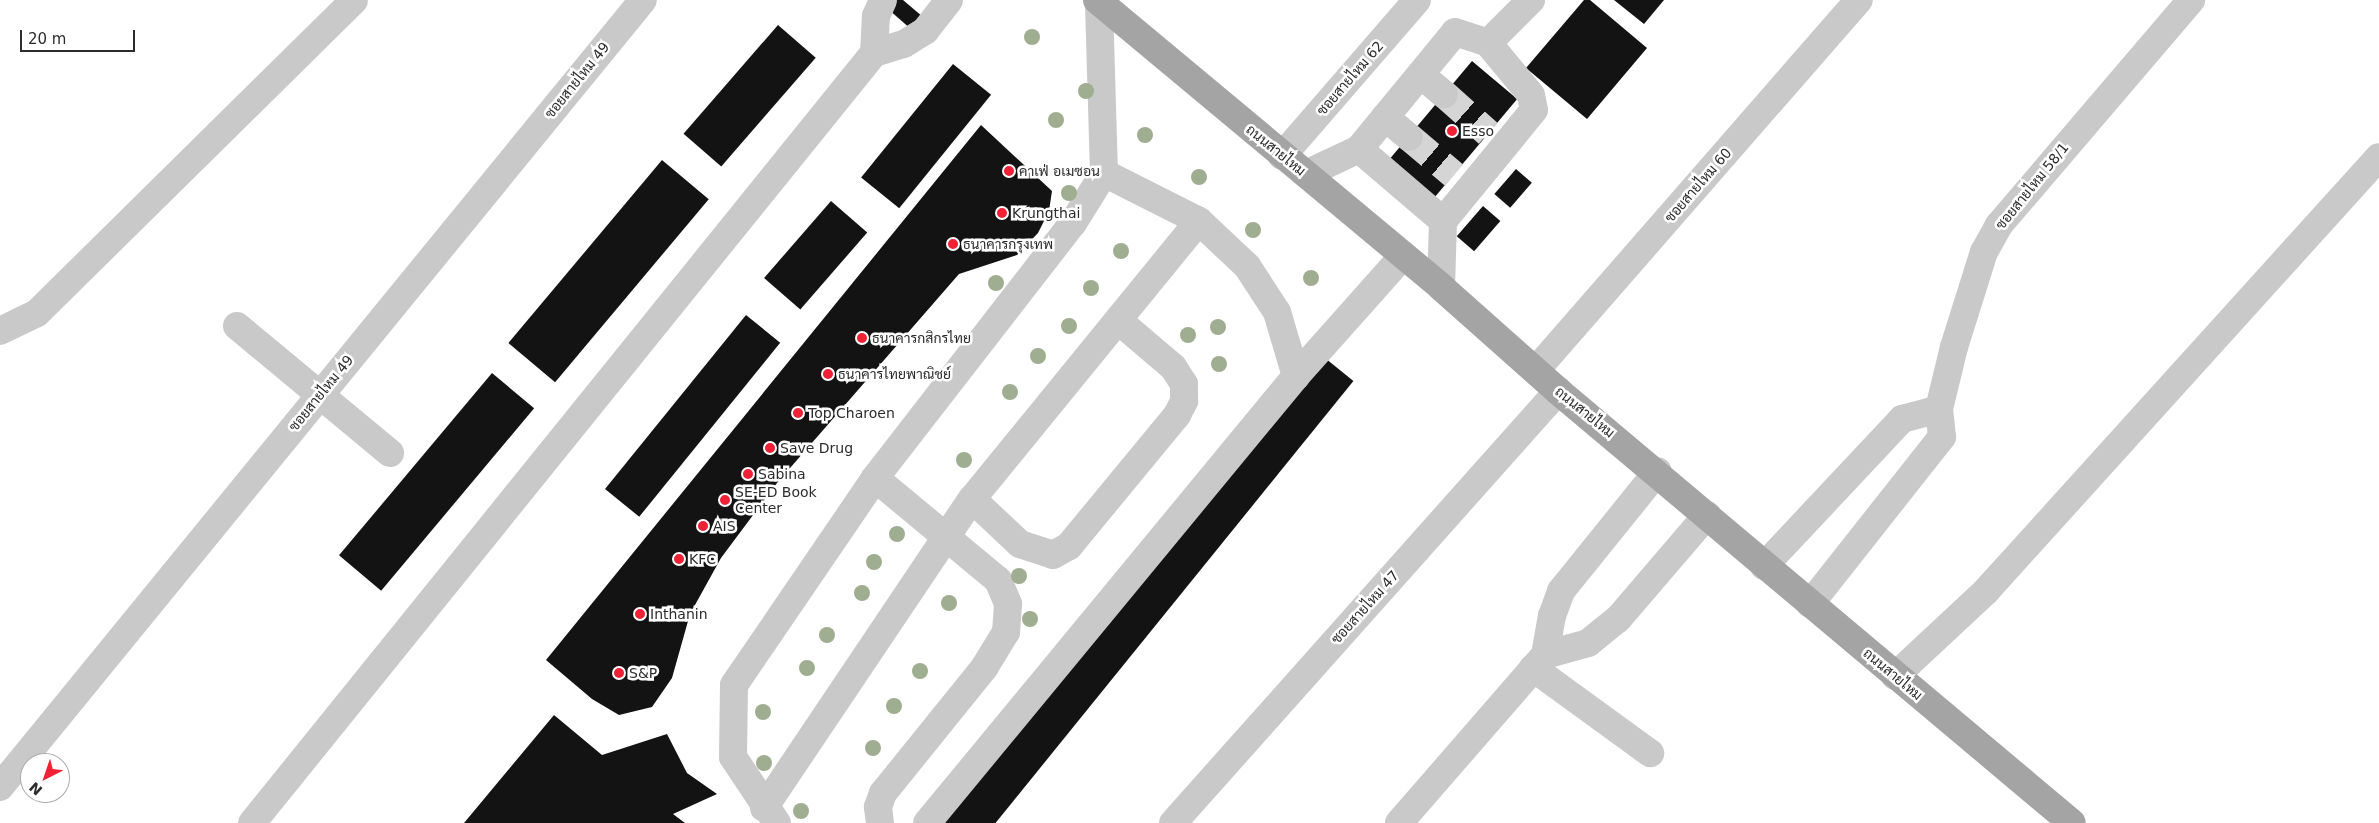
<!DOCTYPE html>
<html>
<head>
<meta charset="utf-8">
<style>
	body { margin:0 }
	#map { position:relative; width:2379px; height:823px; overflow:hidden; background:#fff; font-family:"DejaVu Sans",Sarabun,sans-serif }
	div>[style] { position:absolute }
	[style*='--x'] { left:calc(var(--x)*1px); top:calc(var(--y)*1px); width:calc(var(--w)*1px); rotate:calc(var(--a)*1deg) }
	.building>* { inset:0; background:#131313; transform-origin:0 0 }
	.minor-tunnel>* { height:28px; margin-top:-14px; transform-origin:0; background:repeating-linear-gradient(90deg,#d5d5d5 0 28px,transparent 0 42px) }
	.minor>* { height:28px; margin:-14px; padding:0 14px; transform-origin:14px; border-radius:14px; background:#c9c9c9 }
	.major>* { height:28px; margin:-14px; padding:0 14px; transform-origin:14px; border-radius:14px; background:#a4a4a4 }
	.trees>* { width:16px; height:16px; margin:-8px; border-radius:50%; background:#9fad91 }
	.dots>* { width:14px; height:14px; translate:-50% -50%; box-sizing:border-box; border:2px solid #fff; border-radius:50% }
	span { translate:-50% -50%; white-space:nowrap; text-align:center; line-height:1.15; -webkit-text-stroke:5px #fff; paint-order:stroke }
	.street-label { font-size:14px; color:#2c2c2c }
	.poi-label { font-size:14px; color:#2c2c2c }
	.left { translate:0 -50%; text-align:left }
	.north { position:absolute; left:20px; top:753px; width:50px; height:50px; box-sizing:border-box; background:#fff; border:1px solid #ababab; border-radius:50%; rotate:221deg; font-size:14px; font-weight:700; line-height:20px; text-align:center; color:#2c2c2c }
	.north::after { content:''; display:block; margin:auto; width:18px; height:22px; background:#f02135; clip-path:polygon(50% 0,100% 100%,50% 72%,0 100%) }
	.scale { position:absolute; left:20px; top:30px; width:115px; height:22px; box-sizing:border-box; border:2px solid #2c2c2c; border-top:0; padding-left:6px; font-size:15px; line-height:18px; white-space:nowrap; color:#2c2c2c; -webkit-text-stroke:4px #fff; paint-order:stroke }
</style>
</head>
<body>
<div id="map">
	<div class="building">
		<div style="clip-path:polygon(896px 0,903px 0,923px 17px,912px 30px,888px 9px)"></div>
		<div style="clip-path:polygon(1584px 0,1590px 0,1647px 48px,1587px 119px,1526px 68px)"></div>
		<div style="clip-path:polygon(1614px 0,1664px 0,1644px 24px)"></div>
		<div style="left:778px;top:25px;width:50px;height:144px;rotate:41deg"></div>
		<div style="left:1472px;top:61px;width:59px;height:131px;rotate:40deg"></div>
		<div style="left:953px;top:64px;width:49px;height:146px;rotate:39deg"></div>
		<div style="clip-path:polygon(981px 125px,1052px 191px,1049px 211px,1038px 233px,1017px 255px,959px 274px,777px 483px,721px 558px,690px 614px,672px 678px,652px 707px,619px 715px,592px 699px,546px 660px)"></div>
		<div style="left:662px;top:160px;width:61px;height:239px;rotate:40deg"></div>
		<div style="left:1516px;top:169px;width:21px;height:33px;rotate:41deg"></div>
		<div style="left:831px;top:201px;width:48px;height:102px;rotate:41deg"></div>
		<div style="left:1483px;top:206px;width:23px;height:40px;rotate:41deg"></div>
		<div style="left:746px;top:315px;width:44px;height:224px;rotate:39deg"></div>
		<div style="left:1320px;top:354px;width:43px;height:600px;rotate:39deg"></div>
		<div style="left:492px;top:373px;width:55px;height:238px;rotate:40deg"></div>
		<div style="clip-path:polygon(554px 715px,602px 755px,667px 734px,687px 773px,717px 794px,673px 814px,685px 823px,464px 823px)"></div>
	</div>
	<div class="minor-tunnel">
		<div style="--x:1444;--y:94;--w:59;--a:41.6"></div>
		<div style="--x:1409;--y:137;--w:59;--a:40.2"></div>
	</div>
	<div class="minor">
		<div style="--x:1488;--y:43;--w:61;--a:-45"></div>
		<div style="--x:874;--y:53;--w:37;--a:-87"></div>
		<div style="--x:876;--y:16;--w:17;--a:-66"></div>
		<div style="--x:1421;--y:75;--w:30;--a:40"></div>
		<div style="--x:1385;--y:117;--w:31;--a:40"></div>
		<div style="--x:1359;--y:149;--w:111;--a:40.6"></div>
		<div style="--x:1282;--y:156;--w:206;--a:-49.1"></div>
		<div style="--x:1104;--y:173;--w:106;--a:26.8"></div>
		<div style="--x:1199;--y:221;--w:66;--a:43.2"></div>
		<div style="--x:1247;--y:266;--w:55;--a:56.9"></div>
		<div style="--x:1277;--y:312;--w:67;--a:73.5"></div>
		<div style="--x:1306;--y:174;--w:59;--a:-25.3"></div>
		<div style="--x:1359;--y:149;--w:151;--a:-50.6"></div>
		<div style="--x:1455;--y:32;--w:35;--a:18"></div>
		<div style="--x:1488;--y:43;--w:67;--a:50.4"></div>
		<div style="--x:1531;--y:95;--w:15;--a:79"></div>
		<div style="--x:1534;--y:110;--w:144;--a:129.3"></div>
		<div style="--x:1443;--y:221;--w:66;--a:91.7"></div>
		<div style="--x:237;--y:326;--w:199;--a:39.7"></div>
		<div style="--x:0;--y:331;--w:41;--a:-25.9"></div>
		<div style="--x:37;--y:313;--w:445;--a:-44.6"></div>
		<div style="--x:1536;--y:370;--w:491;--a:-48.9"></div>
		<div style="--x:875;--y:478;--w:160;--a:39.7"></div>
		<div style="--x:998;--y:580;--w:26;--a:67"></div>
		<div style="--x:1008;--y:604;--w:28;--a:94"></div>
		<div style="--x:1006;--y:632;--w:42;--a:121.4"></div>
		<div style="--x:984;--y:668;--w:161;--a:128.9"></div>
		<div style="--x:883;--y:793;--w:15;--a:110"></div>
		<div style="--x:878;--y:807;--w:16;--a:83"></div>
		<div style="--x:972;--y:499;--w:66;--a:43.2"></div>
		<div style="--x:1020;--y:544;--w:35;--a:18"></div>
		<div style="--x:1053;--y:555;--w:18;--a:-29"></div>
		<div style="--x:1069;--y:546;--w:170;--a:-50.5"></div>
		<div style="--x:1177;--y:415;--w:16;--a:-63"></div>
		<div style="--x:1184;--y:401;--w:17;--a:-90"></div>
		<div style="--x:1184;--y:384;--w:20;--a:-123"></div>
		<div style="--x:1173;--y:367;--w:71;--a:-139.6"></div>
		<div style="--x:1764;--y:566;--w:202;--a:-46.8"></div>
		<div style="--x:1902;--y:419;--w:38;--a:-15"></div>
		<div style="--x:1810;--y:604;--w:213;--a:-51.7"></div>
		<div style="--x:1942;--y:437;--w:28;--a:-96"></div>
		<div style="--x:1939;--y:409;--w:64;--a:-76.4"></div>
		<div style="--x:1954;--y:347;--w:100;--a:-72.5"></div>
		<div style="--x:1984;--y:252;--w:31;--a:-61"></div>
		<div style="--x:1999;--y:225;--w:296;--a:-49.5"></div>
		<div style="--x:1545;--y:655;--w:40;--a:-80"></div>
		<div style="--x:1552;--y:616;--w:27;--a:-70"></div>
		<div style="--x:1561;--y:591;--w:154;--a:-51.1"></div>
		<div style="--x:1533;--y:668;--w:145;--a:36"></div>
		<div style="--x:1895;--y:676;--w:125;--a:-43"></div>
		<div style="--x:1986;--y:591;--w:585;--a:-47.84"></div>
		<div style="--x:0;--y:787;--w:1016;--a:-50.75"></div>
		<div style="--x:764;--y:808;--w:372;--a:-56.1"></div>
		<div style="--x:972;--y:499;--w:359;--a:-50.8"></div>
		<div style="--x:252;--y:823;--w:990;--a:-51.07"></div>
		<div style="--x:874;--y:53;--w:31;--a:-17"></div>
		<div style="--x:904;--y:44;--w:25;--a:-32"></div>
		<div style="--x:925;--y:31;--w:39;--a:-52"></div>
		<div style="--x:777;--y:823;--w:79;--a:-123.7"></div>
		<div style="--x:733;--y:757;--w:72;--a:-89.2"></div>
		<div style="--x:734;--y:685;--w:250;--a:-55.7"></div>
		<div style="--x:875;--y:478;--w:323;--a:-52.2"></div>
		<div style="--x:1073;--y:223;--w:59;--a:-58.2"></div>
		<div style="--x:1104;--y:173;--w:173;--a:-91.7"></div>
		<div style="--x:927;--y:823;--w:580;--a:-50.46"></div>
		<div style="--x:1296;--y:376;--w:161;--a:-48.3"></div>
		<div style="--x:1173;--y:823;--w:579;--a:-48.29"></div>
		<div style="--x:1399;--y:823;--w:223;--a:-49"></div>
		<div style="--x:1545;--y:655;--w:45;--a:-15.6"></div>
		<div style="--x:1588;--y:643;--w:38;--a:-39"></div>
		<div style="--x:1618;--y:619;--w:137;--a:-49.4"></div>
	</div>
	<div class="major">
		<div style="--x:1097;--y:0;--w:448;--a:39.8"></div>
		<div style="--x:1441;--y:287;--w:157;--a:41.6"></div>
		<div style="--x:1558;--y:391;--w:671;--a:40.05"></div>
	</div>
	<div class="trees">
		<div style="left:1032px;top:37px"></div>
		<div style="left:1086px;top:91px"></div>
		<div style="left:1056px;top:120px"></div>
		<div style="left:1145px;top:135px"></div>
		<div style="left:1199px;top:177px"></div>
		<div style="left:1069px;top:193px"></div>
		<div style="left:1253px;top:230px"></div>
		<div style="left:1121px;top:251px"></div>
		<div style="left:1311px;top:278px"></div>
		<div style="left:996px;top:283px"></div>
		<div style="left:1091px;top:288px"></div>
		<div style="left:1069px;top:326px"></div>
		<div style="left:1218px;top:327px"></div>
		<div style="left:1188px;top:335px"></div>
		<div style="left:1038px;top:356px"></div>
		<div style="left:1219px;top:364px"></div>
		<div style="left:1010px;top:392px"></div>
		<div style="left:964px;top:460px"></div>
		<div style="left:897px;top:534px"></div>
		<div style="left:874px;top:562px"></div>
		<div style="left:1019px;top:576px"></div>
		<div style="left:862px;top:593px"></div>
		<div style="left:949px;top:603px"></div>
		<div style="left:1030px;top:619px"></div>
		<div style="left:827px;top:635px"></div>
		<div style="left:807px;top:668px"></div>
		<div style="left:920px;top:671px"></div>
		<div style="left:894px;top:706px"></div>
		<div style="left:763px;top:712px"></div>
		<div style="left:873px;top:748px"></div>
		<div style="left:764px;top:763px"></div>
		<div style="left:801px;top:811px"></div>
	</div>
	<div class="dots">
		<div style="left:1452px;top:131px;background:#f02135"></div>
		<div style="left:1009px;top:171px;background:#f02135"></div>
		<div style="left:1002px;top:213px;background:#f02135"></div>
		<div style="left:953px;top:244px;background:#f02135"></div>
		<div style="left:862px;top:338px;background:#f02135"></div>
		<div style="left:828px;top:374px;background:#f02135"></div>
		<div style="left:798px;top:413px;background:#f02135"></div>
		<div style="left:770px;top:448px;background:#f02135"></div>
		<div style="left:748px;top:474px;background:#f02135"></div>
		<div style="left:725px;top:500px;background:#f02135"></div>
		<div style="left:703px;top:526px;background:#f02135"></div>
		<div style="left:679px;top:559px;background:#f02135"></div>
		<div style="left:640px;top:614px;background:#f02135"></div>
		<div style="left:619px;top:673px;background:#f02135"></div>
	</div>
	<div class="street-label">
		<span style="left:1350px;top:78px;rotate:-49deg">ซอยสายไหม 62</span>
		<span style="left:577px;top:80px;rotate:-51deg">ซอยสายไหม 49</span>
		<span style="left:1276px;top:150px;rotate:39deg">ถนนสายไหม</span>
		<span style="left:1698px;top:185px;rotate:-49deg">ซอยสายไหม 60</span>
		<span style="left:2032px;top:186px;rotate:-51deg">ซอยสายไหม 58/1</span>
		<span style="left:321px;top:393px;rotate:-51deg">ซอยสายไหม 49</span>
		<span style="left:1585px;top:412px;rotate:39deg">ถนนสายไหม</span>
		<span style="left:1365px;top:607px;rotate:-48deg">ซอยสายไหม 47</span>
		<span style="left:1893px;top:674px;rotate:40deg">ถนนสายไหม</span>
	</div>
	<div class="poi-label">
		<span class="left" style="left:1462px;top:131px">Esso</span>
		<span class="left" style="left:1019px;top:171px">คาเฟ่ อเมซอน</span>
		<span class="left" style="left:1012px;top:213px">Krungthai</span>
		<span class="left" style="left:963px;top:244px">ธนาคารกรุงเทพ</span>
		<span class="left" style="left:872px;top:338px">ธนาคารกสิกรไทย</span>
		<span class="left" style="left:838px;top:374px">ธนาคารไทยพาณิชย์</span>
		<span class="left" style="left:808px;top:413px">Top Charoen</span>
		<span class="left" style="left:780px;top:448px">Save Drug</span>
		<span class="left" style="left:758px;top:474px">Sabina</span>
		<span class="left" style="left:735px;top:500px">SE-ED Book<br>Center</span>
		<span class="left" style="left:713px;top:526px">AIS</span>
		<span class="left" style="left:689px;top:559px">KFC</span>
		<span class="left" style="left:650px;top:614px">Inthanin</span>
		<span class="left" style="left:629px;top:673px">S&amp;P</span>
	</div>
	<div class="north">N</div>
	<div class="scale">20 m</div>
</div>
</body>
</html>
